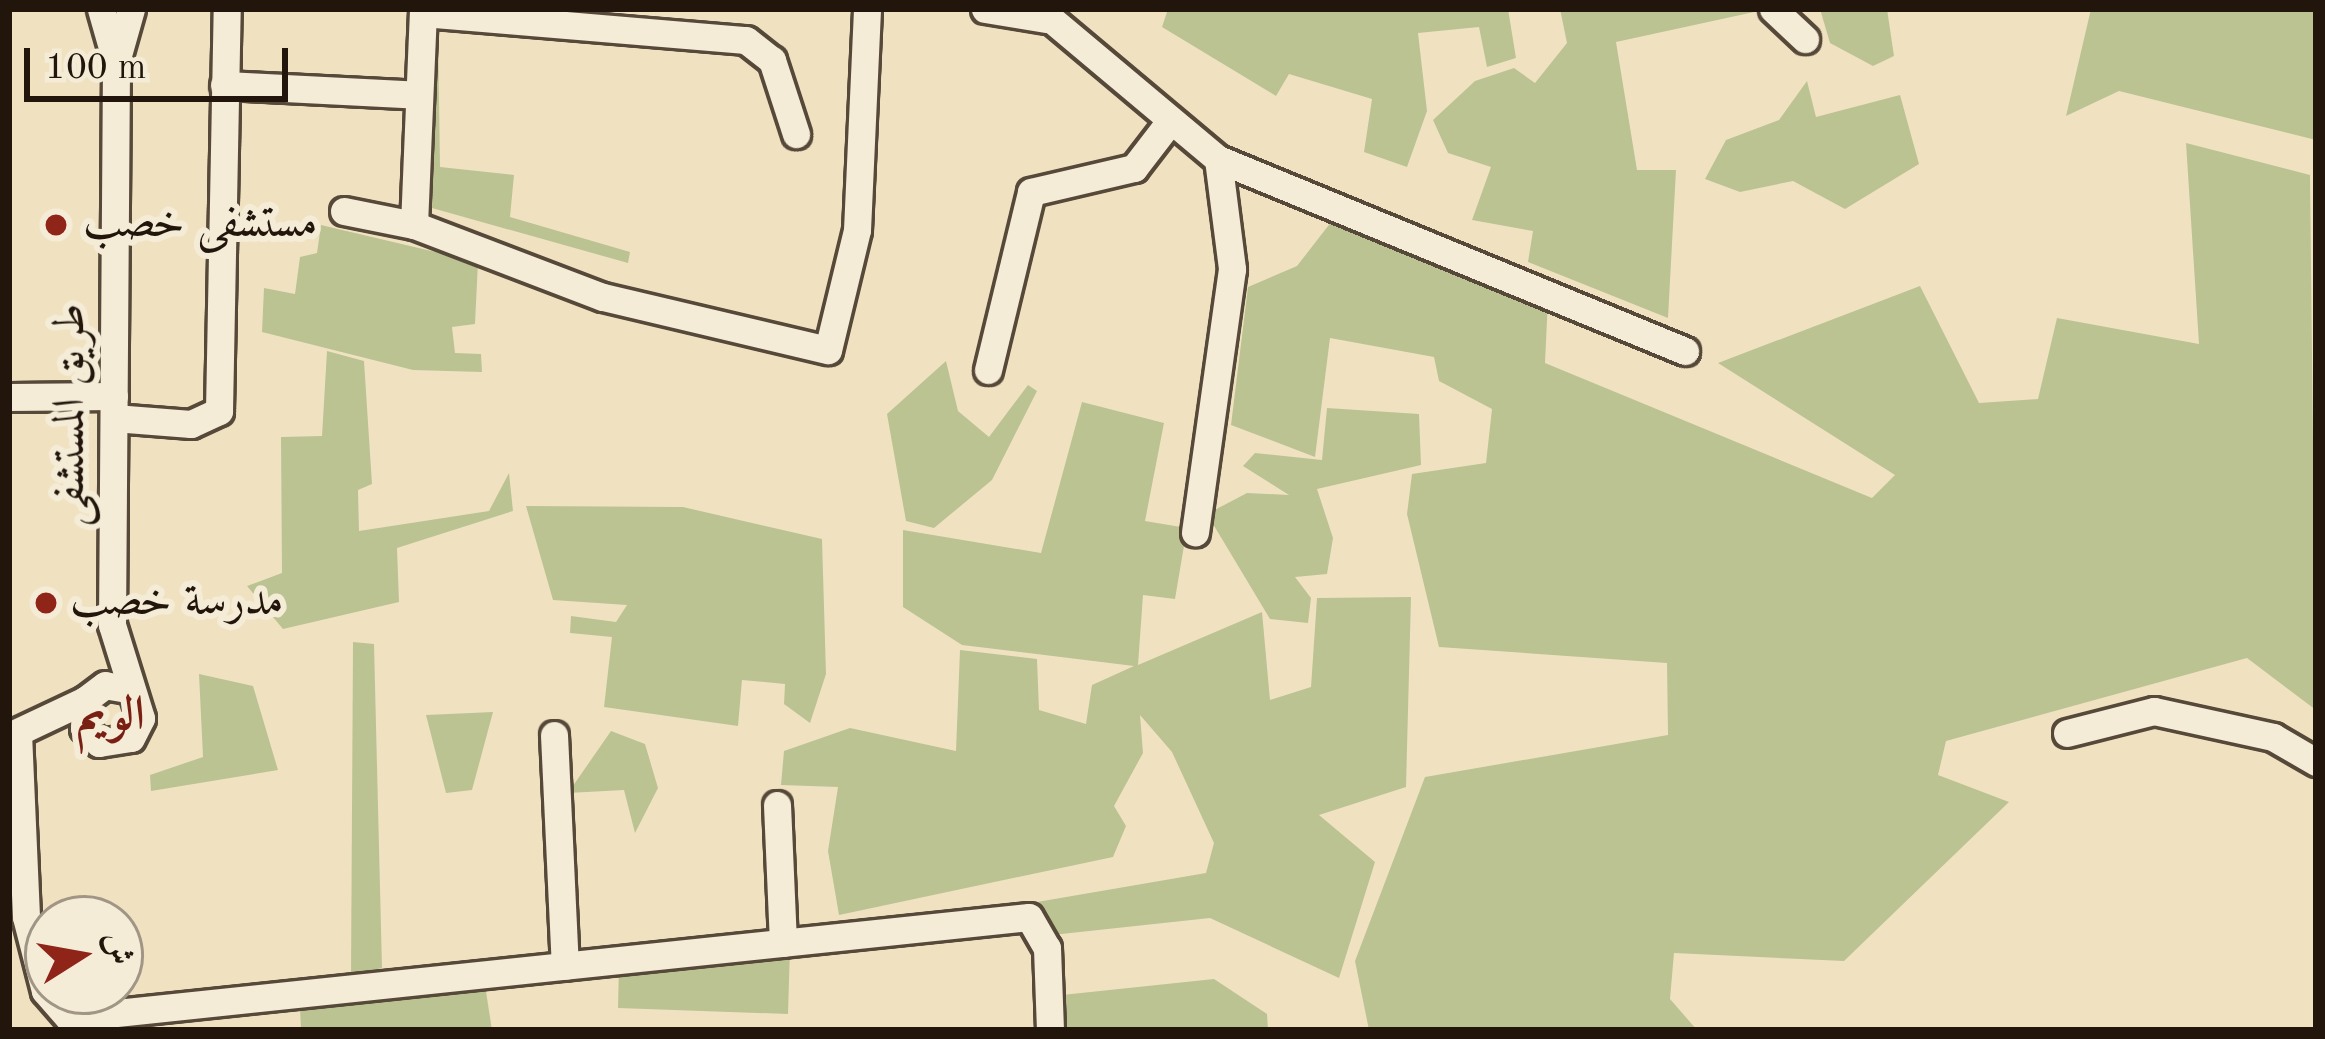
<!DOCTYPE html>
<html>
<head>
<meta charset="utf-8">
<style>
	body { margin:0 }
	#map { position:relative; width:2325px; height:1039px; overflow:hidden; background:#f0e2c1; font-family:"Old Standard TT",Amiri,serif }
	div>[style] { position:absolute }
	[style*='--x'] { left:calc(var(--x)*1px); top:calc(var(--y)*1px); width:calc(var(--w)*1px); rotate:calc(var(--a)*1deg) }
	.green>* { inset:0; background:#bbc392 }
	.roads { filter:drop-shadow(3px 0 #564939) drop-shadow(-3px 0 #564939) drop-shadow(0 3px #564939) drop-shadow(0 -3px #564939) }
	.minor>* { height:27px; margin:-13.5px; padding:0 13.5px; transform-origin:13.5px; border-radius:13.5px; background:#f5ecd7 }
	.dots>* { width:33px; height:33px; translate:-50% -50%; box-sizing:border-box; border:6px solid #f5ecd7; border-radius:50% }
	span { translate:-50% -50%; white-space:nowrap; text-align:center; line-height:1.15; -webkit-text-stroke:12px #f5ecd7; paint-order:stroke }
	.poi-label { font-size:45px; color:#22160c }
	.left { translate:0 -50%; text-align:left }
	.street-label { font-size:45px; color:#22160c }
	.neighbourhood-label { font-size:48px; color:#7a1f14; font-weight:700 }
	.frame { position:absolute; inset:0; border:12px solid #22160c; pointer-events:none }
	.north { position:absolute; left:24px; top:895px; width:120px; height:120px; box-sizing:border-box; background:#f5ecd7; border:3px solid #a19686; border-radius:50%; rotate:79deg; font-size:33px; font-weight:700; line-height:48px; text-align:center; color:#22160c }
	.north::after { content:''; display:block; margin:auto; width:42px; height:54px; background:#8f2418; clip-path:polygon(50% 0,100% 100%,50% 72%,0 100%) }
	.scale { position:absolute; left:24px; top:48px; width:264px; height:54px; box-sizing:border-box; border:6px solid #22160c; border-top:0; padding-left:15px; font-size:36px; line-height:42px; white-space:nowrap; color:#22160c; -webkit-text-stroke:9px #f5ecd7; paint-order:stroke }
</style>
</head>
<body>
<div id="map">
	<div class="green">
		<div style="clip-path:polygon(1168px 9px,1508px 9px,1516px 58px,1487px 67px,1479px 27px,1418px 33px,1427px 111px,1407px 167px,1364px 152px,1372px 99px,1289px 74px,1276px 96px,1162px 27px)"></div>
		<div style="clip-path:polygon(1560px 9px,1768px 9px,1616px 42px,1637px 170px,1676px 170px,1668px 318px,1528px 262px,1533px 231px,1472px 220px,1491px 167px,1448px 153px,1433px 120px,1475px 81px,1514px 68px,1535px 83px,1567px 43px)"></div>
		<div style="clip-path:polygon(1820px 9px,1887px 9px,1894px 56px,1873px 66px,1830px 43px)"></div>
		<div style="clip-path:polygon(2091px 9px,2316px 9px,2316px 140px,2119px 91px,2066px 116px)"></div>
		<div style="clip-path:polygon(438px 31px,440px 167px,514px 175px,510px 217px,630px 252px,628px 263px,432px 208px)"></div>
		<div style="clip-path:polygon(1807px 81px,1816px 117px,1900px 95px,1919px 164px,1845px 209px,1793px 181px,1740px 192px,1705px 179px,1726px 140px,1779px 120px)"></div>
		<div style="clip-path:polygon(2186px 143px,2310px 175px,2316px 710px,2247px 658px,1946px 741px,1938px 775px,2009px 802px,1844px 961px,1674px 953px,1670px 999px,1697px 1030px,1369px 1030px,1355px 961px,1425px 777px,1668px 735px,1667px 663px,1439px 647px,1407px 514px,1412px 474px,1486px 463px,1492px 409px,1439px 381px,1434px 357px,1330px 338px,1315px 457px,1231px 425px,1248px 287px,1297px 266px,1342px 208px,1548px 298px,1545px 363px,1872px 498px,1895px 475px,1718px 363px,1920px 286px,1979px 403px,2038px 399px,2057px 318px,2199px 344px)"></div>
		<div style="clip-path:polygon(321px 225px,478px 262px,475px 324px,452px 327px,455px 353px,481px 354px,482px 372px,413px 370px,262px 332px,264px 288px,295px 294px,300px 257px,317px 253px)"></div>
		<div style="clip-path:polygon(327px 351px,364px 361px,372px 484px,358px 490px,359px 531px,489px 511px,509px 473px,513px 511px,397px 548px,399px 602px,283px 629px,247px 586px,282px 573px,281px 437px,322px 436px)"></div>
		<div style="clip-path:polygon(946px 361px,958px 411px,989px 437px,1028px 385px,1037px 391px,992px 480px,934px 528px,906px 521px,887px 414px)"></div>
		<div style="clip-path:polygon(1082px 402px,1164px 423px,1145px 521px,1187px 528px,1175px 599px,1143px 595px,1138px 665px,1262px 612px,1270px 700px,1311px 687px,1317px 598px,1411px 597px,1406px 787px,1319px 815px,1375px 862px,1339px 978px,1210px 918px,1052px 935px,1037px 902px,1206px 873px,1214px 843px,1172px 752px,1140px 715px,1143px 753px,1114px 806px,1126px 826px,1113px 857px,839px 915px,828px 851px,838px 787px,781px 785px,784px 751px,850px 728px,956px 751px,960px 650px,1037px 659px,1039px 710px,1086px 724px,1092px 685px,1134px 666px,962px 645px,903px 607px,903px 530px,1041px 553px)"></div>
		<div style="clip-path:polygon(1327px 408px,1419px 414px,1421px 465px,1317px 489px,1333px 538px,1327px 574px,1295px 577px,1311px 598px,1308px 623px,1270px 619px,1207px 514px,1247px 493px,1289px 495px,1243px 466px,1255px 453px,1322px 460px)"></div>
		<div style="clip-path:polygon(526px 506px,683px 507px,822px 539px,826px 674px,810px 723px,784px 704px,785px 684px,742px 680px,738px 726px,604px 707px,612px 637px,570px 633px,571px 616px,616px 622px,627px 605px,553px 600px)"></div>
		<div style="clip-path:polygon(353px 642px,374px 644px,382px 968px,351px 975px)"></div>
		<div style="clip-path:polygon(199px 674px,253px 686px,278px 770px,151px 791px,150px 775px,203px 757px)"></div>
		<div style="clip-path:polygon(493px 712px,472px 790px,446px 793px,426px 715px)"></div>
		<div style="clip-path:polygon(611px 731px,645px 744px,658px 788px,635px 833px,624px 790px,568px 793px)"></div>
		<div style="clip-path:polygon(790px 948px,788px 1014px,618px 1008px,619px 965px)"></div>
		<div style="clip-path:polygon(1214px 979px,1267px 1014px,1268px 1030px,1058px 1030px,1062px 995px)"></div>
		<div style="clip-path:polygon(485px 985px,492px 1030px,301px 1030px,300px 1007px)"></div>
	</div>
	<div class="roads">
		<div class="minor">
			<div style="--x:101;--y:9;--w:51;--a:74.1"></div>
			<div style="--x:985;--y:9;--w:63;--a:9.2"></div>
			<div style="--x:1039;--y:9;--w:234;--a:40"></div>
			<div style="--x:1218;--y:159;--w:111;--a:82.7"></div>
			<div style="--x:1232;--y:269;--w:266;--a:98"></div>
			<div style="--x:1773;--y:9;--w:44;--a:43.2"></div>
			<div style="--x:423;--y:13;--w:324;--a:4.8"></div>
			<div style="--x:746;--y:40;--w:33;--a:38"></div>
			<div style="--x:772;--y:60;--w:78;--a:72"></div>
			<div style="--x:224;--y:85;--w:195;--a:2.9"></div>
			<div style="--x:1218;--y:159;--w:505;--a:22.35"></div>
			<div style="--x:344;--y:211;--w:71;--a:11.3"></div>
			<div style="--x:414;--y:225;--w:202;--a:20.9"></div>
			<div style="--x:603;--y:297;--w:231;--a:13.3"></div>
			<div style="--x:828;--y:350;--w:123;--a:-76.4"></div>
			<div style="--x:857;--y:230;--w:221;--a:-87.4"></div>
			<div style="--x:414;--y:225;--w:216;--a:-87.6"></div>
			<div style="--x:988;--y:370;--w:183;--a:-76.4"></div>
			<div style="--x:1031;--y:192;--w:106;--a:-13.1"></div>
			<div style="--x:1134;--y:168;--w:54;--a:-52.5"></div>
			<div style="--x:9;--y:397;--w:105;--a:-0.5"></div>
			<div style="--x:114;--y:418;--w:77;--a:4.5"></div>
			<div style="--x:191;--y:424;--w:31;--a:-25"></div>
			<div style="--x:219;--y:411;--w:402;--a:-88.9"></div>
			<div style="--x:127;--y:689;--w:22;--a:-170"></div>
			<div style="--x:105;--y:685;--w:25;--a:143"></div>
			<div style="--x:85;--y:700;--w:28;--a:92"></div>
			<div style="--x:84;--y:728;--w:21;--a:45"></div>
			<div style="--x:99;--y:743;--w:32;--a:-9"></div>
			<div style="--x:131;--y:738;--w:22;--a:-63"></div>
			<div style="--x:141;--y:718;--w:97;--a:-107.3"></div>
			<div style="--x:112;--y:625;--w:563;--a:-89.59"></div>
			<div style="--x:116;--y:62;--w:55;--a:-74.2"></div>
			<div style="--x:18;--y:733;--w:184;--a:87.5"></div>
			<div style="--x:26;--y:917;--w:76;--a:75.6"></div>
			<div style="--x:45;--y:991;--w:52;--a:48.9"></div>
			<div style="--x:2067;--y:733;--w:90;--a:-14.2"></div>
			<div style="--x:2154;--y:711;--w:122;--a:12.3"></div>
			<div style="--x:2273;--y:737;--w:50;--a:30.2"></div>
			<div style="--x:554;--y:735;--w:231;--a:87.3"></div>
			<div style="--x:9;--y:736;--w:84;--a:-25.3"></div>
			<div style="--x:777;--y:805;--w:138;--a:87.5"></div>
			<div style="--x:69;--y:1018;--w:965;--a:-6.01"></div>
			<div style="--x:1029;--y:917;--w:36;--a:60"></div>
			<div style="--x:1047;--y:948;--w:82;--a:87.9"></div>
		</div>
	</div>
	<div class="dots">
		<div style="left:56px;top:225px;background:#8f2418"></div>
		<div style="left:46px;top:603px;background:#8f2418"></div>
	</div>
	<div class="poi-label">
		<span class="left" style="left:83px;top:225px">مستشفى خصب</span>
		<span class="left" style="left:70px;top:603px">مدرسة خصب</span>
	</div>
	<div class="street-label">
		<span style="left:72px;top:415px;rotate:-90deg">طريق المستشفى</span>
	</div>
	<div class="neighbourhood-label">
		<span style="left:111px;top:717px">الويم</span>
	</div>
	<div class="frame"></div>
	<div class="north">ش</div>
	<div class="scale">100 m</div>
</div>
</body>
</html>
